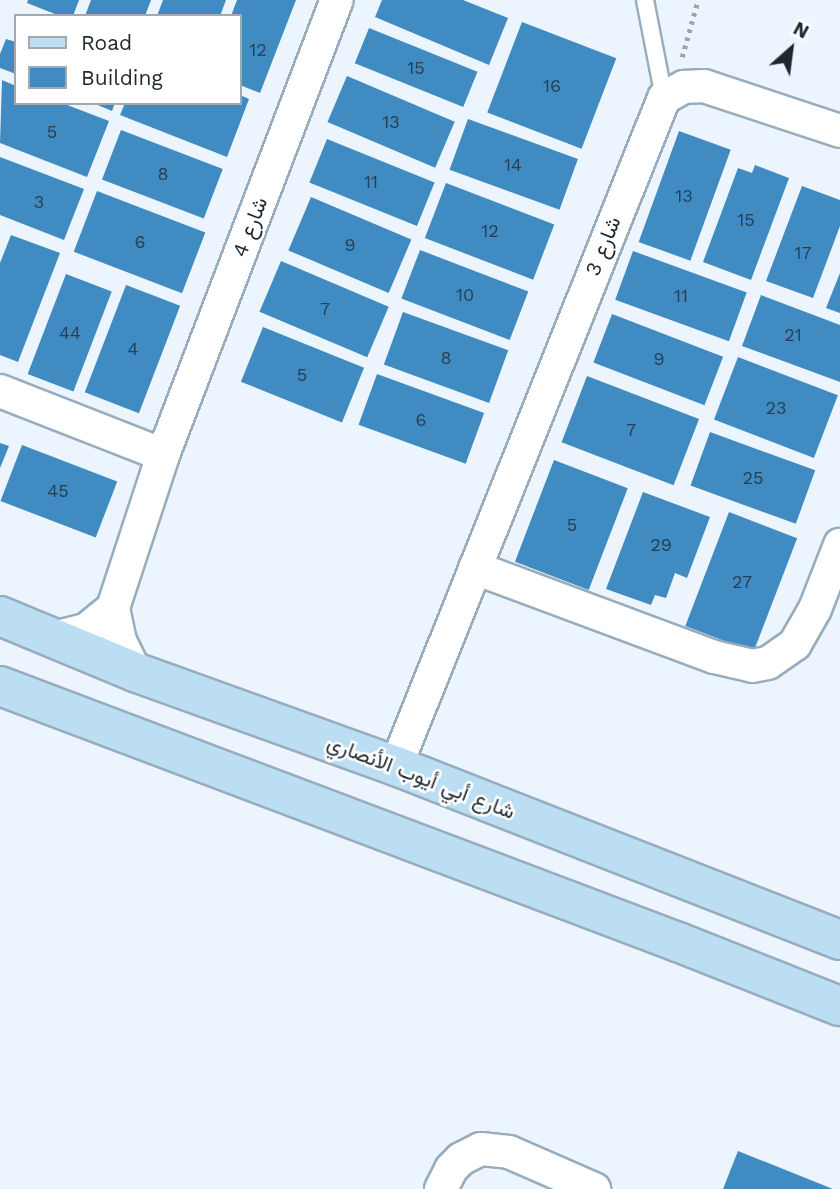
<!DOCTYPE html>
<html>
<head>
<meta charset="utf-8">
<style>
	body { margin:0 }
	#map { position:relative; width:840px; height:1189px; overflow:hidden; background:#ecf5fd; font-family:"Work Sans",Vazirmatn,sans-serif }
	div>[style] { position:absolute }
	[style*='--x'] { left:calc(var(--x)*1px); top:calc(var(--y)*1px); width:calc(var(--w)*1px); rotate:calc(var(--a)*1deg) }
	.building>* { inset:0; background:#3f8bc2; transform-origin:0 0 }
	.path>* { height:4.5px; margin-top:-2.25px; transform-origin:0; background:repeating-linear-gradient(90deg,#9ba4ab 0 3.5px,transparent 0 8.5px) }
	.roads { filter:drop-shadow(2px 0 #97adbf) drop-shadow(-2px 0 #97adbf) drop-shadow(0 2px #97adbf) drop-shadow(0 -2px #97adbf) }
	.lane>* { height:16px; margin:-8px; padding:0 8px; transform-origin:8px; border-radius:8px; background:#fff }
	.street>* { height:32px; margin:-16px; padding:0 16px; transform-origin:16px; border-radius:16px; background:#fff }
	.secondary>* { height:38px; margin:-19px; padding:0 19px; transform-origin:19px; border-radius:19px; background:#bbdef3 }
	span { translate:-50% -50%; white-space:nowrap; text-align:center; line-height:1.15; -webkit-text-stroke:5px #fff; paint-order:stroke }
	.number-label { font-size:18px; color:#274154 }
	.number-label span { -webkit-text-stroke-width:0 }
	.street-label { font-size:21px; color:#1f282f }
	.legend { position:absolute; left:14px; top:14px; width:228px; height:91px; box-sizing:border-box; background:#fff; border:2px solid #a5a9ac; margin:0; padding:9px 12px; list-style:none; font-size:21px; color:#1f282f }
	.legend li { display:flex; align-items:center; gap:14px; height:35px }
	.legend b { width:35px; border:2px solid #a5a9ac }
	.north { position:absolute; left:756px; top:14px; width:70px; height:70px; -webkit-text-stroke:5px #fff; paint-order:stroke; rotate:28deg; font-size:19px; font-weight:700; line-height:28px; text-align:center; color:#1f282f }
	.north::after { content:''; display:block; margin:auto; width:24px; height:32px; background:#1f282f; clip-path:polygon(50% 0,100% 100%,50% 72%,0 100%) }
</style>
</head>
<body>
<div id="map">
	<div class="building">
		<div style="clip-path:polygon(28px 0,79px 0,73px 16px,60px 16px,27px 3px)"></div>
		<div style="clip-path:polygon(91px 0,151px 0,145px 16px,85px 16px)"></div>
		<div style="clip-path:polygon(163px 0,226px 0,220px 16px,157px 16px)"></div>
		<div style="clip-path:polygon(237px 0,296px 0,260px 93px,240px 85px,240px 16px,231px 16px)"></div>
		<div style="clip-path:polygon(382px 0,463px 0,508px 18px,489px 65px,375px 17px)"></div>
		<div style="left:522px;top:22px;width:101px;height:97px;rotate:21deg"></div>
		<div style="left:369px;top:28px;width:117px;height:38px;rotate:22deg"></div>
		<div style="clip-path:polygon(6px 39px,16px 42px,16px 74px,0 68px,0 54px)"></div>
		<div style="left:347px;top:76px;width:117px;height:50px;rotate:23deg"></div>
		<div style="clip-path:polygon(2px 80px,16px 86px,16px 103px,62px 103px,109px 121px,87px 177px,0 143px)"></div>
		<div style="clip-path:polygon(240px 95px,249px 99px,227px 157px,120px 115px,125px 103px,240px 103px)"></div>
		<div style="clip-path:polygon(93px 103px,115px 103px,112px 111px)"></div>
		<div style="left:468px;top:119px;width:117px;height:54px;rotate:20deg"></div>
		<div style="left:121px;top:130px;width:109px;height:53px;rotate:21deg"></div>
		<div style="left:679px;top:131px;width:55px;height:118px;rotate:20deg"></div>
		<div style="left:327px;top:139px;width:116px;height:47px;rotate:22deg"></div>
		<div style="clip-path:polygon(0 157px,84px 189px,64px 240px,0 215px)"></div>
		<div style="clip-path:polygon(755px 165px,789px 178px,751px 280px,703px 262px,738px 168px,752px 173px)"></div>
		<div style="left:446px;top:183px;width:116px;height:59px;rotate:21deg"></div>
		<div style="clip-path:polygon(802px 186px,840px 200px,840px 226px,813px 298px,766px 281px)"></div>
		<div style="left:97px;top:191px;width:116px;height:65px;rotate:21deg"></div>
		<div style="left:311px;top:197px;width:109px;height:58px;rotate:23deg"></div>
		<div style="clip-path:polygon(11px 235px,60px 253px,18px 362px,0 355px,0 263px)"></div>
		<div style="left:420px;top:250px;width:116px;height:52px;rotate:21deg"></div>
		<div style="left:633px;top:251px;width:121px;height:52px;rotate:20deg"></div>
		<div style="left:281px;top:261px;width:117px;height:55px;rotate:23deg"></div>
		<div style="clip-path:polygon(840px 273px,840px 313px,826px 308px)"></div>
		<div style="left:66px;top:274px;width:49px;height:107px;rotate:21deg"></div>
		<div style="left:126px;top:285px;width:58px;height:115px;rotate:21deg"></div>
		<div style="clip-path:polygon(761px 295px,840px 325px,840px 382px,742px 346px)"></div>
		<div style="left:403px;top:312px;width:112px;height:56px;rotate:20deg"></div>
		<div style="left:612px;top:314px;width:119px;height:52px;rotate:21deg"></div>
		<div style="left:263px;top:327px;width:109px;height:59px;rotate:22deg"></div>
		<div style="left:738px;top:357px;width:107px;height:67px;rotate:21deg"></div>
		<div style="left:377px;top:374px;width:114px;height:54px;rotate:20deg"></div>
		<div style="left:587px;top:376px;width:120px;height:71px;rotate:21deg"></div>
		<div style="left:710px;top:432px;width:112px;height:57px;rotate:20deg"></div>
		<div style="clip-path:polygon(0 443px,9px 446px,0 468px)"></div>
		<div style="left:22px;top:445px;width:102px;height:60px;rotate:21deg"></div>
		<div style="left:554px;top:460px;width:79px;height:109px;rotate:21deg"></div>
		<div style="clip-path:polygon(643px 492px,710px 517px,687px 578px,675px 573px,666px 598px,655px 595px,651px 605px,606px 589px)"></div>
		<div style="left:729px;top:512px;width:73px;height:122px;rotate:21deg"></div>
		<div style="clip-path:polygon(738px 1151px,833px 1189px,723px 1189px)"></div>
	</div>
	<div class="path">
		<div style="--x:682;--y:57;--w:59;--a:-74.3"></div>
	</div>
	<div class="roads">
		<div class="lane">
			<div style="--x:645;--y:0;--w:100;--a:79"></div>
		</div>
		<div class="street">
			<div style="--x:0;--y:391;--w:175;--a:21.4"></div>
			<div style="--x:475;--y:568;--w:255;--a:20.4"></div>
			<div style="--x:714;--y:657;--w:39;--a:13"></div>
			<div style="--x:752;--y:666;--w:16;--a:-11"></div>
			<div style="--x:768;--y:663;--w:33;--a:-35"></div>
			<div style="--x:795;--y:644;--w:40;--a:-60.3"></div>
			<div style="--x:815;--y:609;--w:69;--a:-68.7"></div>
			<div style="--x:113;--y:608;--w:34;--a:78"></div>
			<div style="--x:120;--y:641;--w:34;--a:64"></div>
			<div style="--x:53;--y:638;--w:34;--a:-14"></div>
			<div style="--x:86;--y:630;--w:35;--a:-39"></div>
			<div style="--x:113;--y:608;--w:161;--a:-71.9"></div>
			<div style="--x:163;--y:455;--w:487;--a:-69.1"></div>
			<div style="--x:396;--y:766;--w:720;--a:-68.14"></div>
			<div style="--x:664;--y:98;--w:23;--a:-29"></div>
			<div style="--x:684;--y:87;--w:20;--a:-3"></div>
			<div style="--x:704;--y:86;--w:143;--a:18.3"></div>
			<div style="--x:441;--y:1189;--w:22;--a:-63"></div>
			<div style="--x:451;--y:1169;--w:14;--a:-45"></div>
			<div style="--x:461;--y:1159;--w:22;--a:-27"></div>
			<div style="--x:481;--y:1149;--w:28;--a:6"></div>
			<div style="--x:509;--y:1152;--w:93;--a:23.5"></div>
		</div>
		<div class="secondary">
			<div style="--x:0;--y:616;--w:146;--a:22.5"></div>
			<div style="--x:135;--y:672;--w:277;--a:19.8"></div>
			<div style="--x:396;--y:766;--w:477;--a:21.4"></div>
			<div style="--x:0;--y:686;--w:725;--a:20.69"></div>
			<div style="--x:678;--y:942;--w:174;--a:21.6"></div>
		</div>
	</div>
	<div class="number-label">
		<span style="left:258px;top:50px">12</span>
		<span style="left:416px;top:68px">15</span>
		<span style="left:552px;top:86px">16</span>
		<span style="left:391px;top:122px">13</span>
		<span style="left:52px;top:132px">5</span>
		<span style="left:513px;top:165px">14</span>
		<span style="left:163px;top:174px">8</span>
		<span style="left:371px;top:182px">11</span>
		<span style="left:684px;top:196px">13</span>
		<span style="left:39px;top:202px">3</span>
		<span style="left:746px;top:220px">15</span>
		<span style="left:490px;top:231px">12</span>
		<span style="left:140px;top:242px">6</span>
		<span style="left:350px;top:245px">9</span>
		<span style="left:803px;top:253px">17</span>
		<span style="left:465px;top:295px">10</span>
		<span style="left:681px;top:296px">11</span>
		<span style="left:325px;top:309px">7</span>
		<span style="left:70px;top:333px">44</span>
		<span style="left:793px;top:335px">21</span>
		<span style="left:133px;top:349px">4</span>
		<span style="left:446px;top:358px">8</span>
		<span style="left:659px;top:359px">9</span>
		<span style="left:302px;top:375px">5</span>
		<span style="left:776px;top:408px">23</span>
		<span style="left:421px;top:420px">6</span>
		<span style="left:631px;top:430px">7</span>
		<span style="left:753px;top:478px">25</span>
		<span style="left:58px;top:491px">45</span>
		<span style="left:572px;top:525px">5</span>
		<span style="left:661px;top:545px">29</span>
		<span style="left:742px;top:582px">27</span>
	</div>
	<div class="street-label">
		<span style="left:250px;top:227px;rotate:-69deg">شارع 4</span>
		<span style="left:603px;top:246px;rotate:-68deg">شارع 3</span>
		<span style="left:421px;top:777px;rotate:21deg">شارع أبي أيوب الأنصاري</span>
	</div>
	<ul class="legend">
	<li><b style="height:9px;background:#bbdef3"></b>Road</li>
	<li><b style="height:19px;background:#3f8bc2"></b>Building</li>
	</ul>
	<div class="north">N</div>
</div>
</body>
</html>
